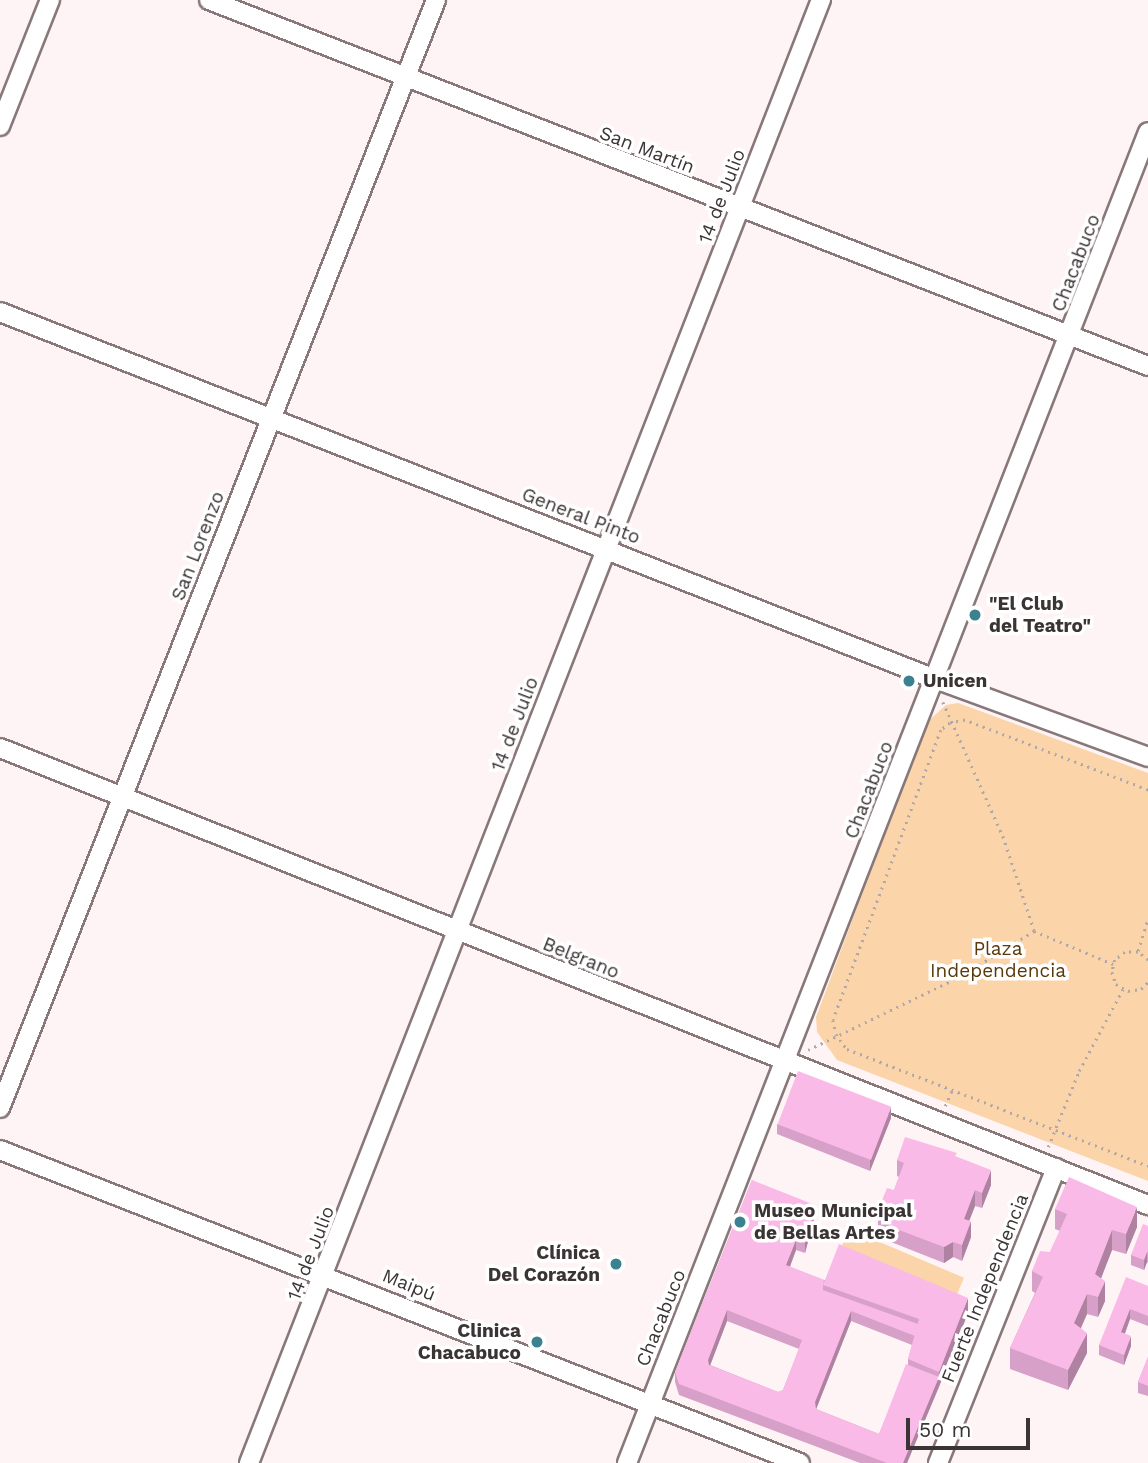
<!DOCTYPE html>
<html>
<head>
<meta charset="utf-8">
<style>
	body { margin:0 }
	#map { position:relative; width:1148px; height:1463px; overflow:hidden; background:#fef4f5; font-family:"Work Sans",sans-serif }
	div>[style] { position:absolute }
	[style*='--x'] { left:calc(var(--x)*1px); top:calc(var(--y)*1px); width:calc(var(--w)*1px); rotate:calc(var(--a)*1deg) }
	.green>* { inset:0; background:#fbd4a9; transform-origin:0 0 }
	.path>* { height:2.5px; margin-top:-1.25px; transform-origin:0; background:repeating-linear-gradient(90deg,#b0a7a8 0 2px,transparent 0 7px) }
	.roads { filter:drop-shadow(2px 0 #88787a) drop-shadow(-2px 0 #88787a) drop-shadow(0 2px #88787a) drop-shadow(0 -2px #88787a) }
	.street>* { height:18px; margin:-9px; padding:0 9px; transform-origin:9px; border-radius:9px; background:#fff }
	.wall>* { inset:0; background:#d7a0c8 }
	.shaded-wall>* { inset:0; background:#af82a2 }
	.building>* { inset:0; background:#fabae8; transform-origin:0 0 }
	.dots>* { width:19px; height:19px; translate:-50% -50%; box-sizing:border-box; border:4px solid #fff; border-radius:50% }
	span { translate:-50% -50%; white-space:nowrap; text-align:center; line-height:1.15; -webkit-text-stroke:7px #fff; paint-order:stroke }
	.street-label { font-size:19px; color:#3b3435 }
	.poi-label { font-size:19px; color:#3b3435; font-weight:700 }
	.left { translate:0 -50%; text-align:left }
	.right { translate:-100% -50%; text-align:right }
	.park-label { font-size:19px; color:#593909 }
	.scale { position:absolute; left:906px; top:1418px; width:124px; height:32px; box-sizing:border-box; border:4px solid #3b3435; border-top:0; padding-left:9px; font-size:21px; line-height:24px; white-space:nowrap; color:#3b3435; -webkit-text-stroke:5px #fff; paint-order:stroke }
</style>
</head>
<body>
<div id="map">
	<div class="green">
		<div style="clip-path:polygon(958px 703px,1148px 773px,1148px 1181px,837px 1060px,817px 1032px,816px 1017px,926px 723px,946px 705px)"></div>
		<div style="left:849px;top:1229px;width:125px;height:28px;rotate:23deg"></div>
	</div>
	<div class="path">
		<div style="--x:943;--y:702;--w:147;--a:65.9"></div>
		<div style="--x:1003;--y:836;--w:99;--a:71.7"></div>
		<div style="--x:1148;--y:790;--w:196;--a:-159.1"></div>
		<div style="--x:965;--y:720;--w:15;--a:169"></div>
		<div style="--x:950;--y:723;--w:11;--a:142"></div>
		<div style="--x:941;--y:730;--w:309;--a:110.4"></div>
		<div style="--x:833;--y:1020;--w:14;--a:78"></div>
		<div style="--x:836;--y:1034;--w:19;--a:54"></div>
		<div style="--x:847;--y:1049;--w:323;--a:21.2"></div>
		<div style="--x:1034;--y:931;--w:86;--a:22.7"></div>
		<div style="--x:1138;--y:951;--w:34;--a:-73"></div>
		<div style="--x:1148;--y:960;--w:13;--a:-141"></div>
		<div style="--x:1138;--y:952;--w:13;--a:180"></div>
		<div style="--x:1125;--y:952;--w:13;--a:141"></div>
		<div style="--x:1115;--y:960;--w:12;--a:104"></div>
		<div style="--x:1112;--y:972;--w:13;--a:72"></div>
		<div style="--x:1116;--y:984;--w:14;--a:30"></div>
		<div style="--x:1128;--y:991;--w:13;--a:-9"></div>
		<div style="--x:1141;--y:989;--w:10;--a:-45"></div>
		<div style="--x:808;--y:1050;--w:170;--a:-25.8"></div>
		<div style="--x:961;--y:976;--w:86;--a:-31.7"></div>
		<div style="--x:945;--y:1106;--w:17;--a:-66"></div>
		<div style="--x:1048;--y:1147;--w:82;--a:-67.8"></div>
		<div style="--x:1079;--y:1071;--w:93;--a:-61.8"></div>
	</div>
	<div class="roads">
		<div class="street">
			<div style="--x:209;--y:0;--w:1008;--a:21.29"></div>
			<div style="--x:0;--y:126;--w:136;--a:-68.4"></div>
			<div style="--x:0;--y:312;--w:1004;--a:21.43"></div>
			<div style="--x:935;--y:679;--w:227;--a:20.1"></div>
			<div style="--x:0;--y:748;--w:1236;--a:21.71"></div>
			<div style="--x:0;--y:1108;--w:1191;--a:-68.52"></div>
			<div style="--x:0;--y:1150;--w:859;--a:21.37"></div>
			<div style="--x:249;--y:1463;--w:1571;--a:-68.65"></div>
			<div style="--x:627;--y:1463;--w:1429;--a:-68.62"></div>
			<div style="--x:938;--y:1463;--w:318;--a:-68.2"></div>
		</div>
	</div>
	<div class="wall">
		<div style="clip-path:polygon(891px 1118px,870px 1171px,777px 1134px,777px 1124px)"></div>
		<div style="clip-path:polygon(957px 1157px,991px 1185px,982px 1208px,975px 1206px,969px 1221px,971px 1237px,962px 1261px,953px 1257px,944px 1263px,891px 1242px,887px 1229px,878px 1225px,878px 1210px,894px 1190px,899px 1177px,897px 1176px,897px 1160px)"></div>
		<div style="clip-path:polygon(evenodd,752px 1180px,815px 1215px,805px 1253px,796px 1250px,790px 1267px,824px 1280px,968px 1313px,907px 1463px,860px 1463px,679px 1395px,675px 1382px,675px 1372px,752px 1180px,727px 1321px,799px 1349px,783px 1390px,778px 1392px,710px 1365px,727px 1321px,752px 1180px,851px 1321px,912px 1345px,908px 1359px,908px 1365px,879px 1434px,816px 1409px,851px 1321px)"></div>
		<div style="clip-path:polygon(1055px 1209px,1137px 1227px,1126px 1254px,1112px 1250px,1101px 1278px,1105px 1301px,1098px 1317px,1087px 1314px,1081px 1328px,1087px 1353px,1068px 1390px,1010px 1369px,1010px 1348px,1035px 1293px,1032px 1291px,1032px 1271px,1050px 1252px,1060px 1231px,1055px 1229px)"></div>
		<div style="clip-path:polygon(1148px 1226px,1148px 1263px,1147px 1262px,1144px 1270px,1131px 1265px,1131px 1255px)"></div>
		<div style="clip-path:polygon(1148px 1286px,1148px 1326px,1130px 1319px,1125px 1334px,1131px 1346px,1124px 1365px,1099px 1355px,1099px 1345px)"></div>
		<div style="clip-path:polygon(1148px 1357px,1148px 1396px,1138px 1393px,1138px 1382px)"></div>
	</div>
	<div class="shaded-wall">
		<div style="clip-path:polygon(891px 1107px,891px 1118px,870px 1171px,870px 1160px)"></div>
		<div style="clip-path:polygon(991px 1170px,991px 1185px,982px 1208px,982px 1193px)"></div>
		<div style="clip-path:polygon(975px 1190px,975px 1206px,964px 1234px,964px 1219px)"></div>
		<div style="clip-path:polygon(815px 1205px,815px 1215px,805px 1253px,805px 1243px)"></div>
		<div style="clip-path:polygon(1137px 1207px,1137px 1227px,1126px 1254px,1126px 1234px)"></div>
		<div style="clip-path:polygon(971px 1221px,971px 1237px,962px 1261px,962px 1245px)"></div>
		<div style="clip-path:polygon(1112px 1230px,1112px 1250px,1095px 1294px,1095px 1274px)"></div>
		<div style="clip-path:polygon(796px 1240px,796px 1250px,786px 1276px,786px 1265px)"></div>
		<div style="clip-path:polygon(953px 1242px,953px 1257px,944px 1263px,944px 1247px)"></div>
		<div style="clip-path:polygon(1147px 1252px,1147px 1262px,1144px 1270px,1144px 1260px)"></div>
		<div style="clip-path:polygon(1105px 1281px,1105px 1301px,1098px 1317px,1098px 1297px)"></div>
		<div style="clip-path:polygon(1087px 1294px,1087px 1314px,1074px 1343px,1074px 1323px)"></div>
		<div style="clip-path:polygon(968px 1298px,968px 1313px,939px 1387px,939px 1372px)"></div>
		<div style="clip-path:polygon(1130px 1309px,1130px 1319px,1121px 1343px,1121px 1332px)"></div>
		<div style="clip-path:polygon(727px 1310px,727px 1321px,708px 1371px,708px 1360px)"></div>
		<div style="clip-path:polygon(851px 1311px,851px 1321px,815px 1412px,815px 1402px)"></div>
		<div style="clip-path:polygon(1087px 1333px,1087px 1353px,1068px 1390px,1068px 1370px)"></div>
		<div style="clip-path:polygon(1131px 1336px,1131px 1346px,1124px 1365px,1124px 1355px)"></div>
		<div style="clip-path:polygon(939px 1377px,939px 1387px,907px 1463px,903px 1463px)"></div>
	</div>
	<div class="building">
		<div style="left:798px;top:1071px;width:100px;height:57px;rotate:21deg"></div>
		<div style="clip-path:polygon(905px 1137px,957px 1153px,955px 1156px,991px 1170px,982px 1193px,975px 1190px,964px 1219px,971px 1221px,962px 1245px,953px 1242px,944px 1247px,891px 1227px,887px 1213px,878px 1210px,887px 1188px,894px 1190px,904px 1163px,897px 1160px)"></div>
		<div style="clip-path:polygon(1069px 1177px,1137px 1207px,1126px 1234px,1112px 1230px,1095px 1274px,1105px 1281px,1098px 1297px,1087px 1294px,1074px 1323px,1087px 1333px,1068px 1370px,1010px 1348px,1043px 1277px,1032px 1271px,1040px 1251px,1050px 1252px,1067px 1214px,1055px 1209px)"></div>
		<div style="clip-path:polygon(evenodd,752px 1180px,815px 1205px,805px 1243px,796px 1240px,786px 1265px,824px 1280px,823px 1285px,823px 1290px,918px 1324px,915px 1336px,851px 1311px,815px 1402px,816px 1409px,879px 1434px,906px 1364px,939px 1377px,903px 1463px,887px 1463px,679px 1384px,675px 1372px,752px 1180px,727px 1310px,802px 1340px,783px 1390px,778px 1392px,709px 1365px,708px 1360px,727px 1310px)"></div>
		<div style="clip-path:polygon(1143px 1224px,1148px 1226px,1148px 1252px,1147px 1252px,1144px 1260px,1131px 1255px)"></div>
		<div style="clip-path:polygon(839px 1244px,968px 1298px,939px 1372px,908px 1359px,919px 1319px,823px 1285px)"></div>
		<div style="clip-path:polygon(1126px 1277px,1148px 1286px,1148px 1316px,1130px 1309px,1121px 1332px,1131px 1336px,1124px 1355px,1099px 1345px)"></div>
		<div style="clip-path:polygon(1148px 1357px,1148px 1386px,1138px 1382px)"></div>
	</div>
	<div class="dots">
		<div style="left:975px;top:615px;background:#3c818f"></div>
		<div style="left:909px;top:681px;background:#3c818f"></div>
		<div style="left:740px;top:1222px;background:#3c818f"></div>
		<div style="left:616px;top:1264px;background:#3c818f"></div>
		<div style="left:537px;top:1342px;background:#3c818f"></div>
	</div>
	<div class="street-label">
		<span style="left:647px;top:150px;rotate:21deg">San Martín</span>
		<span style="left:722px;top:196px;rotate:-69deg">14 de Julio</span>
		<span style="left:1076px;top:263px;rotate:-69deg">Chacabuco</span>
		<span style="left:581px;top:516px;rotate:21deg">General Pinto</span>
		<span style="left:198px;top:546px;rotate:-69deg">San Lorenzo</span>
		<span style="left:515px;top:724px;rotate:-69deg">14 de Julio</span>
		<span style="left:869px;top:790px;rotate:-69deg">Chacabuco</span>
		<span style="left:581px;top:958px;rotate:22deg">Belgrano</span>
		<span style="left:311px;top:1253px;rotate:-69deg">14 de Julio</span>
		<span style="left:409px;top:1285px;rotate:22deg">Maipú</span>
		<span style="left:985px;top:1288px;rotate:-68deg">Fuerte Independencia</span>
		<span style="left:661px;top:1318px;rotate:-68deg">Chacabuco</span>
	</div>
	<div class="poi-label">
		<span class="left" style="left:989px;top:615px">"El Club<br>del Teatro"</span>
		<span class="left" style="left:923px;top:681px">Unicen</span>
		<span class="left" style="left:754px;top:1222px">Museo Municipal<br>de Bellas Artes</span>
		<span class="right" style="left:600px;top:1264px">Clínica<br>Del Corazón</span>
		<span class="right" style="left:521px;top:1342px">Clinica<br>Chacabuco</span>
	</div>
	<div class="park-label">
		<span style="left:998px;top:960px">Plaza<br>Independencia</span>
	</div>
	<div class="scale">50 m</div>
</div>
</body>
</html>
